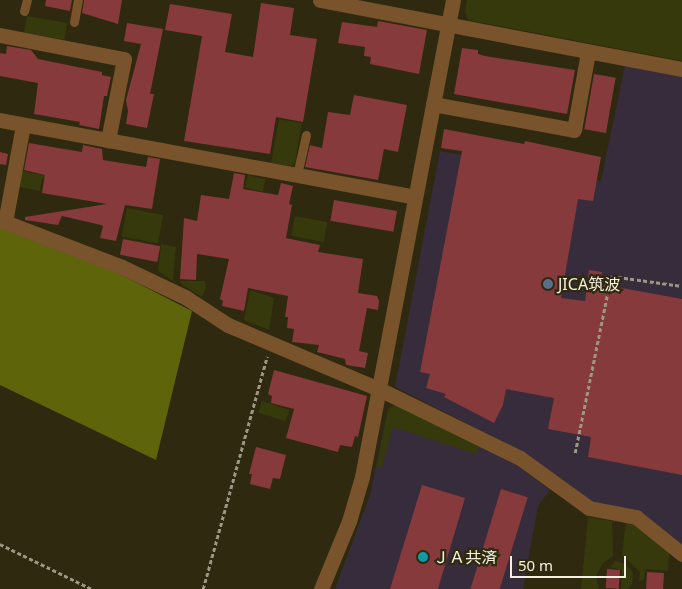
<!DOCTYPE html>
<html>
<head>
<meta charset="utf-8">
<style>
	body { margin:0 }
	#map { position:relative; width:682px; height:589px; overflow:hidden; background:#2f290f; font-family:"Noto Sans","Noto Sans JP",sans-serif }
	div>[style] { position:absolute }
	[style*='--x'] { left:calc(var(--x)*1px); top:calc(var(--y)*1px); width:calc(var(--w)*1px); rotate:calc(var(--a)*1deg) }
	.commercial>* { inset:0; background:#372c3b }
	.green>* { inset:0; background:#35390b; transform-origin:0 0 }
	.forest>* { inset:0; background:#5d640a }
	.building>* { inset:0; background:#863a3b; transform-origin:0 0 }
	.path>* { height:2.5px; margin-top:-1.25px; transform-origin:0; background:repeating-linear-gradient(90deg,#9b9783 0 4px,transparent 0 6.5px) }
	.service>* { height:9px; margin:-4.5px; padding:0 4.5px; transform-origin:4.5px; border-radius:4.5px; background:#78532b }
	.minor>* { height:15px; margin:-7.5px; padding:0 7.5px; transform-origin:7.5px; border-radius:7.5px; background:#78532b }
	.tertiary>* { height:15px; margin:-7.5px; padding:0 7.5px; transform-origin:7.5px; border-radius:7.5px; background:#78532b }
	.dots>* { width:14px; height:14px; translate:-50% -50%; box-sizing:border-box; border:2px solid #2f290f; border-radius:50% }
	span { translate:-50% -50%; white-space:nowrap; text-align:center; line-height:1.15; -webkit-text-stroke:4.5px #2f290f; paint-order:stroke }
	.poi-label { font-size:16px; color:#f5f1e2 }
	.left { translate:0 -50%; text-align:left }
	.scale { position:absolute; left:510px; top:556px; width:116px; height:22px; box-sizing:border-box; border:2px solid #f5f1e2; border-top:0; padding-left:6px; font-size:15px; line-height:18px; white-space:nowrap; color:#f5f1e2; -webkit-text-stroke:4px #2f290f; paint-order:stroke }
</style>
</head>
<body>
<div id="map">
	<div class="commercial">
		<div style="clip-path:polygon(625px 65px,682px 76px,682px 546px,593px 502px,523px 452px,395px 387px,440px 151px,601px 181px)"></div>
		<div style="clip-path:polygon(397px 403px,513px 462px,550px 490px,538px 506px,523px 589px,335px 589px,370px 495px,388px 409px)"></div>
	</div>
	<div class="green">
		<div style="clip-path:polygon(467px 0,682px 0,682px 61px,468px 20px,465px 12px)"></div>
		<div style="left:27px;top:16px;width:41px;height:17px;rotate:10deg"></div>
		<div style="clip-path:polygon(279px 119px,302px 123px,295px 163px,292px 166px,271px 163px)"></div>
		<div style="clip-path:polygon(45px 166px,46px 178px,42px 179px,40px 191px,19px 187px,22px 171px,43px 175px)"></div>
		<div style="left:248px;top:175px;width:18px;height:13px;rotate:13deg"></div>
		<div style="left:127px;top:208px;width:37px;height:29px;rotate:11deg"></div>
		<div style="left:295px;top:216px;width:33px;height:20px;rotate:11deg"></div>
		<div style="clip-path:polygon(161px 244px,176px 247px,173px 281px,158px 271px)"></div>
		<div style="clip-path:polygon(180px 281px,205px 281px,206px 288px,202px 297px,181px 284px)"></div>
		<div style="clip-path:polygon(250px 290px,274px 298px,269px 330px,244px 320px)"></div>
		<div style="left:262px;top:401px;width:29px;height:12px;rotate:18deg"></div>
		<div style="clip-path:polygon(397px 403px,480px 445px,476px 454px,393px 427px,382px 467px,377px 467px,388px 409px)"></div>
		<div style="clip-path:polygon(588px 517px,612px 521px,613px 556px,603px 563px,596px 576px,599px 589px,581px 589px)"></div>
		<div style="clip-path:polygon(626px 521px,634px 524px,669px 553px,668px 571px,645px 569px,644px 580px,639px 581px,640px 572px,622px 555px)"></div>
		<div style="clip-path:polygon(615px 561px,625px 564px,633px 572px,632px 584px,628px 589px,621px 589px,622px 570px,610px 567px)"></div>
	</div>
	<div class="forest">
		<div style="clip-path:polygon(0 213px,192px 311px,156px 460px,0 385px)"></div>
	</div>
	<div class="building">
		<div style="clip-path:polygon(46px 0,72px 0,70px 11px,45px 6px)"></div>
		<div style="clip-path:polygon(84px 0,122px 0,118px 24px,82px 13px)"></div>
		<div style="clip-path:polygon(261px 3px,294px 8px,290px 35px,317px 39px,303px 122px,276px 117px,270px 154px,184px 141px,202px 36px,165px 30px,170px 4px,232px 14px,225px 52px,253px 57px)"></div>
		<div style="clip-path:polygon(378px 21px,427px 30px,419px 74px,370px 64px,371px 57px,364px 56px,365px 47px,338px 43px,342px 22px,377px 27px)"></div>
		<div style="clip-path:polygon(127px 23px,163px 29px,150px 94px,154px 94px,147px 128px,126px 124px,128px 111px,126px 100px,141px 44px,124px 41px)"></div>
		<div style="clip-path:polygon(7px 46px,31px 50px,38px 59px,102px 72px,102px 75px,111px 77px,107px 96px,104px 96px,99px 129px,79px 125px,80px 122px,34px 114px,38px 83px,0 76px,0 53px,6px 54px)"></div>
		<div style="clip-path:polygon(462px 48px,478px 50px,478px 54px,485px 56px,575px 70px,567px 114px,454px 94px)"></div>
		<div style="left:594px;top:74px;width:22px;height:56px;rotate:10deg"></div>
		<div style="clip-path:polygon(354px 95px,407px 105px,398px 152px,384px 149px,378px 180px,305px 167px,310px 145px,322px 148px,328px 112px,350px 115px)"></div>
		<div style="clip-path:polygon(444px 129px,524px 144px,525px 141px,601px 157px,593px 201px,578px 199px,561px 298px,585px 301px,589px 270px,602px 272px,600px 284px,682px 299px,682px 475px,588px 457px,591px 437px,548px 429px,554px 398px,506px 389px,503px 405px,494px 423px,444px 397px,446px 394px,426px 388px,430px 374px,420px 372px,462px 151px,441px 148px)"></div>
		<div style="clip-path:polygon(29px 143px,82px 152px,83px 145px,102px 149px,103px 160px,146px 167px,148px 157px,160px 159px,152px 209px,125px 205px,116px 241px,100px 238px,103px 226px,101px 225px,62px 216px,58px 225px,25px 220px,25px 217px,107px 204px,42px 193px,45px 175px,24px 170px)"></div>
		<div style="clip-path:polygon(0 152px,8px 154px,6px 165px,0 164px)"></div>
		<div style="clip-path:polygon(234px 173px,245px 175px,243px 189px,278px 195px,281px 183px,293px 186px,289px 204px,292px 205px,286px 238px,320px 245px,318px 252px,363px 259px,358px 293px,377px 296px,379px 301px,378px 310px,367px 308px,359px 351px,368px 353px,365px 368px,346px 365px,345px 359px,317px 352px,319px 345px,292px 342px,294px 329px,287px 328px,288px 317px,285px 317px,288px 296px,248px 288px,244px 311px,222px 306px,223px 301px,220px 299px,229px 259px,197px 254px,196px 280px,180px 279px,184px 218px,197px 221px,201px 195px,229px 199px)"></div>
		<div style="left:334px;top:200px;width:64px;height:21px;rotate:10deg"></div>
		<div style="left:123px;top:239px;width:38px;height:16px;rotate:11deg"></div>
		<div style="clip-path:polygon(274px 370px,367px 396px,358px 437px,355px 436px,352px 447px,340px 445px,338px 452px,286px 438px,294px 409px,271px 403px,272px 396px,268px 394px)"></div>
		<div style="clip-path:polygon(256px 447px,286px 455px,280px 479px,273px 478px,270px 489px,250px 484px,252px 474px,249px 474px)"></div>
		<div style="clip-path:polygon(422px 485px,465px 498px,438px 589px,390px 589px)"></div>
		<div style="left:501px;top:489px;width:28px;height:104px;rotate:17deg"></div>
		<div style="left:607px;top:569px;width:13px;height:19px;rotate:4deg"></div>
		<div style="left:647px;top:572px;width:17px;height:17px;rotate:3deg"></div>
	</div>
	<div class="path">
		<div style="--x:575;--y:453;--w:181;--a:-78.5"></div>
		<div style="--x:611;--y:276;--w:72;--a:8"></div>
		<div style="--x:0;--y:544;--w:102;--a:26.1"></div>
		<div style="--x:203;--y:589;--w:241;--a:-74.6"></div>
	</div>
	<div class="service">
		<div style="--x:24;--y:11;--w:11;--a:-75"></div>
		<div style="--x:74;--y:22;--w:22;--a:-80"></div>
		<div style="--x:297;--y:175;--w:41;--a:-77.3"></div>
	</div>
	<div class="minor">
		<div style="--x:320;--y:0;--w:369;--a:10.8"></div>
		<div style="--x:0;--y:35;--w:126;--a:11"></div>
		<div style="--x:124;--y:59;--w:83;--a:101.2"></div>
		<div style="--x:433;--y:104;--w:143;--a:10.4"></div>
		<div style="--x:574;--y:130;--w:79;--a:-79.8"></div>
		<div style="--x:0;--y:120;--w:421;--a:10.5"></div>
		<div style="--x:23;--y:125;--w:99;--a:100.5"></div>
		<div style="--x:5;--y:222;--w:125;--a:21"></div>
		<div style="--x:122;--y:267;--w:70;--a:25.5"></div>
		<div style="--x:185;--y:297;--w:51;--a:33.1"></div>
		<div style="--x:228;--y:325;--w:164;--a:23"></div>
		<div style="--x:379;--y:389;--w:157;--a:26.1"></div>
		<div style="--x:520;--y:458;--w:85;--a:35.9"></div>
		<div style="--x:589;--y:508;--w:48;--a:10.8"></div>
		<div style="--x:636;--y:517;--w:59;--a:38.8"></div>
	</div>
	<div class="tertiary">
		<div style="--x:321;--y:589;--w:74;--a:-67.6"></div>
		<div style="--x:349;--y:521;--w:46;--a:-73.5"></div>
		<div style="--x:362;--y:477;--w:486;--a:-79.2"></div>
	</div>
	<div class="dots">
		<div style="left:548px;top:284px;background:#5c6f8a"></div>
		<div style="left:423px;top:557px;background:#0f9aa8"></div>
	</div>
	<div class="poi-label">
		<span class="left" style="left:558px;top:284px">JICA筑波</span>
		<span class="left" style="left:433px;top:557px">ＪＡ共済</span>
	</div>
	<div class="scale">50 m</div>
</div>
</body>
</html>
